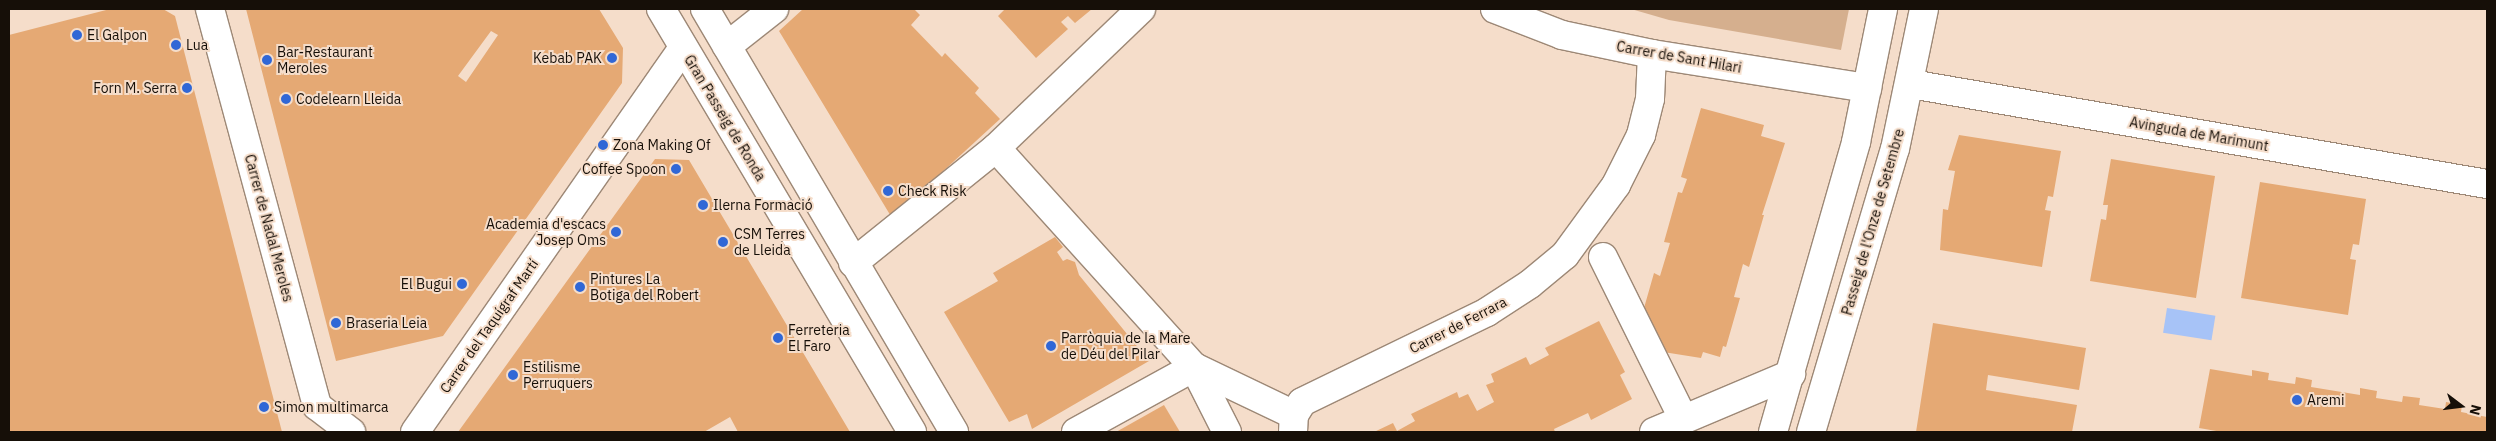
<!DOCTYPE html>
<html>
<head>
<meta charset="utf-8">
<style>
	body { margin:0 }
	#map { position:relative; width:2496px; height:441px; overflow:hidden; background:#f5ddca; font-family:"IBM Plex Sans",sans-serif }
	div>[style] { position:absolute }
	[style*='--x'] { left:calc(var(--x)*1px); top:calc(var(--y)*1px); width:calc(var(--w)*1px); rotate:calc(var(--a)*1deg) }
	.green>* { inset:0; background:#d5af8e }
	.water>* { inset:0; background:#a7c3f7; transform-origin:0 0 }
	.building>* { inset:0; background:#e5a974 }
	.roads { filter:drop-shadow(1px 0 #9d8876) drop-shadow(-1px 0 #9d8876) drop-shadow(0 1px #9d8876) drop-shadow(0 -1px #9d8876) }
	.street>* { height:28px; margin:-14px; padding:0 14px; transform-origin:14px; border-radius:14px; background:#fff }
	.secondary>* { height:28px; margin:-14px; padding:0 14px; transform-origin:14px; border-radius:14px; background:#fff }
	.primary>* { height:28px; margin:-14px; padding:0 14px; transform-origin:14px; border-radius:14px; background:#fff }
	.dots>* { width:14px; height:14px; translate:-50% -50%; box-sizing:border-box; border:2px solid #f5ddca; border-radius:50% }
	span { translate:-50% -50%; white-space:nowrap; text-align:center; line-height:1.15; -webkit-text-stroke:4px #f5ddca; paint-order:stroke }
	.poi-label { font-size:14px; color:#160f08 }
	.left { translate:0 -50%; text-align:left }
	.right { translate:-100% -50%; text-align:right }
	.street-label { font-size:14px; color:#160f08 }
	.frame { position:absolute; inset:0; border:10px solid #160f08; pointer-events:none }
	.north { position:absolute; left:2436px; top:381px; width:50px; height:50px; -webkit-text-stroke:4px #f5ddca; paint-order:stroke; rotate:105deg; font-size:14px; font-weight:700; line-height:20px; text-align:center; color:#160f08 }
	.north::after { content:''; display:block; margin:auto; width:18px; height:22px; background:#160f08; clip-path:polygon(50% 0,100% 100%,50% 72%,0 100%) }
</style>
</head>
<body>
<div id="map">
	<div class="green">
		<div style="clip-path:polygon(1631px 9px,1849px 9px,1841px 50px,1669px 20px)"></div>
	</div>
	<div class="water">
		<div style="left:2167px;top:308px;width:49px;height:25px;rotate:9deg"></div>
	</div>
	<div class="building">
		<div style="clip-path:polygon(110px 9px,163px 9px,175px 16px,282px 432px,9px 432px,9px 35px)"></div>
		<div style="clip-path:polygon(evenodd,246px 9px,599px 9px,623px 48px,622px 83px,443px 336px,336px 361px,246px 9px,491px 31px,498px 35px,466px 82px,458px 76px,491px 31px)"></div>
		<div style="clip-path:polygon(803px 9px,914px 9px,920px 15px,911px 25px,942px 57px,945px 53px,979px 88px,975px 93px,1000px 119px,892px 218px,779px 31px)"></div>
		<div style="clip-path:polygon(1005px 9px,1092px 9px,1075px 23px,1068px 16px,1061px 22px,1068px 29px,1036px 58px,998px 16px)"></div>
		<div style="clip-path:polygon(1701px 108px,1764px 125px,1761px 136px,1785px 143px,1762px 215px,1764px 215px,1749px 267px,1743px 264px,1734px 297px,1740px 298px,1726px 347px,1723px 346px,1720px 357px,1703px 352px,1701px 358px,1657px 351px,1661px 340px,1646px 336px,1640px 322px,1654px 273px,1660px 276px,1670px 243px,1664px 242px,1678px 192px,1682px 193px,1687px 179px,1681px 177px)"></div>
		<div style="clip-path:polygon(1959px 135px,2061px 151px,2053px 197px,2048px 196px,2045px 210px,2051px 211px,2042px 267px,1940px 250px,1943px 209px,1948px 210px,1955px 171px,1948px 170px)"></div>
		<div style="clip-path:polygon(655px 159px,689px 160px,850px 432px,738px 432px,730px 417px,704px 432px,458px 432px)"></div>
		<div style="clip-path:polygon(2111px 159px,2215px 176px,2196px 298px,2090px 281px,2101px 219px,2106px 220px,2108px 205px,2103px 205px)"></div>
		<div style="clip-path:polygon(2260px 182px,2366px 199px,2359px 245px,2353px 244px,2350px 259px,2356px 260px,2348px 315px,2241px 298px)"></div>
		<div style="clip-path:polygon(1055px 237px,1063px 247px,1057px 252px,1063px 261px,1067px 259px,1075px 262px,1079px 275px,1149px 361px,1032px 429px,1027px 414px,1009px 422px,944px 312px,998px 281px,993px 273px)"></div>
		<div style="clip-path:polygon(1599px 321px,1625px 372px,1620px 375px,1632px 399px,1591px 420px,1588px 413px,1554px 429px,1555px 432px,1374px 432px,1393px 423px,1397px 431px,1415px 421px,1411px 414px,1457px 392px,1459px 398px,1468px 394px,1477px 411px,1494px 402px,1486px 385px,1494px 382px,1491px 374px,1526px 357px,1530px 365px,1549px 355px,1545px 348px)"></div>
		<div style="clip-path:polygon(1933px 323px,2086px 348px,2079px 390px,1988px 375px,1986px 390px,2077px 405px,2072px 432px,1916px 432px)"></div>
		<div style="clip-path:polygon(2210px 369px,2252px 376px,2252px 370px,2269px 373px,2268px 380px,2295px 384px,2296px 377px,2312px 380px,2311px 387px,2360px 395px,2360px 388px,2377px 391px,2376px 398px,2402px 402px,2403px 396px,2420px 398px,2419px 405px,2445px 409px,2446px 402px,2462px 405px,2461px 412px,2487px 417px,2487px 432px,2222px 432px,2199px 428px)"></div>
		<div style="clip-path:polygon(1164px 405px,1180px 432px,1116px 432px)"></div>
	</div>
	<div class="roads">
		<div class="street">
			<div style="--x:210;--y:9;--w:411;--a:74.9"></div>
			<div style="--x:317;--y:406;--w:43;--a:37.4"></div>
			<div style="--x:1495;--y:9;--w:72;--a:21.2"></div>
			<div style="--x:1562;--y:35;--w:92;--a:11.9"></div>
			<div style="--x:1652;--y:54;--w:218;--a:9"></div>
			<div style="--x:727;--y:46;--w:60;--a:-38.2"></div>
			<div style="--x:1911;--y:84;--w:585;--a:9.85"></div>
			<div style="--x:996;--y:148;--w:295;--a:47.9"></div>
			<div style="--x:1194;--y:367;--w:73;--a:63.1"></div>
			<div style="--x:1603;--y:257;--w:180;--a:63.6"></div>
			<div style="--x:853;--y:263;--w:184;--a:-38.8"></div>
			<div style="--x:996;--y:148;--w:201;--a:-43.8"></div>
			<div style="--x:415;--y:432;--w:468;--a:-55.1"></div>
			<div style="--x:1076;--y:432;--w:135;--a:-28.8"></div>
			<div style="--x:1194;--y:367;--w:111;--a:25.6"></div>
			<div style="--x:1293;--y:432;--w:17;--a:-87"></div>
			<div style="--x:1294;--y:415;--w:15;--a:-58"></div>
			<div style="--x:1302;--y:402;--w:206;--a:-25.9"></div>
			<div style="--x:1487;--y:312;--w:51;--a:-33.1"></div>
			<div style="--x:1530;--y:284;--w:45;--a:-39.6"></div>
			<div style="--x:1565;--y:255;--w:87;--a:-53.9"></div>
			<div style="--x:1616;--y:185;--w:56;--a:-63.4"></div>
			<div style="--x:1641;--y:135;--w:37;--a:-76"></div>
			<div style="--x:1650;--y:99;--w:45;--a:-87.5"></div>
			<div style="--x:1654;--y:432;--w:149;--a:-22.9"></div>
		</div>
		<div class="secondary">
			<div style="--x:1773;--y:432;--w:302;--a:-74"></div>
			<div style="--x:1856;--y:142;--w:136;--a:-78.5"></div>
			<div style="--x:1811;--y:432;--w:295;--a:-73.5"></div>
			<div style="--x:1895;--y:149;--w:143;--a:-78.3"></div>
		</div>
		<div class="primary">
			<div style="--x:661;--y:9;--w:492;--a:59.3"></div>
			<div style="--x:705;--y:9;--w:491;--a:59.5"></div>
		</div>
	</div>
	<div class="dots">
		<div style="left:77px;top:35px;background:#3067d6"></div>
		<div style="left:176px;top:45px;background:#3067d6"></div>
		<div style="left:612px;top:58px;background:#3067d6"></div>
		<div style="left:267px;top:60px;background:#3067d6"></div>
		<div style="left:187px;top:88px;background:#3067d6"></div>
		<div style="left:286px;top:99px;background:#3067d6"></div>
		<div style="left:603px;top:145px;background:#3067d6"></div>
		<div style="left:676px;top:169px;background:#3067d6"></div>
		<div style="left:888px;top:191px;background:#3067d6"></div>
		<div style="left:703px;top:205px;background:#3067d6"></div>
		<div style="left:616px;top:232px;background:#3067d6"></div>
		<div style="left:723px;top:242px;background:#3067d6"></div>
		<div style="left:462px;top:284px;background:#3067d6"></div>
		<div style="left:580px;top:287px;background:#3067d6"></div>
		<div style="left:336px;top:323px;background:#3067d6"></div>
		<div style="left:778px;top:338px;background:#3067d6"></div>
		<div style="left:1051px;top:346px;background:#3067d6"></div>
		<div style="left:513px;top:375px;background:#3067d6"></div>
		<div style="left:2297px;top:400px;background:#3067d6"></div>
		<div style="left:264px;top:407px;background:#3067d6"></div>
	</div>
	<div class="poi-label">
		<span class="left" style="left:87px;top:35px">El Galpon</span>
		<span class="left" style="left:186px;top:45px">Lua</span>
		<span class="left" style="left:277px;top:60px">Bar-Restaurant<br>Meroles</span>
		<span class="right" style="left:602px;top:58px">Kebab PAK</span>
		<span class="right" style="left:177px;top:88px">Forn M. Serra</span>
		<span class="left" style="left:296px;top:99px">Codelearn Lleida</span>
		<span class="left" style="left:613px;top:145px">Zona Making Of</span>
		<span class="right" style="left:666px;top:169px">Coffee Spoon</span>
		<span class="left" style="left:898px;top:191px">Check Risk</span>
		<span class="left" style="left:713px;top:205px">Ilerna Formació</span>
		<span class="right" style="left:606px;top:232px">Academia d'escacs<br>Josep Oms</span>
		<span class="left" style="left:734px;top:242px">CSM Terres<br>de Lleida</span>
		<span class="left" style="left:590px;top:287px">Pintures La<br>Botiga del Robert</span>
		<span class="right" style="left:452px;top:284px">El Bugui</span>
		<span class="left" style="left:346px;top:323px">Braseria Leia</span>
		<span class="left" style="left:788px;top:338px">Ferreteria<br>El Faro</span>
		<span class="left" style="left:1061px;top:346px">Parròquia de la Mare<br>de Déu del Pilar</span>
		<span class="left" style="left:523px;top:375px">Estilisme<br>Perruquers</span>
		<span class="left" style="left:2307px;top:400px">Aremi</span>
		<span class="left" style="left:274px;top:407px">Simon multimarca</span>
	</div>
	<div class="street-label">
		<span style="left:1679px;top:57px;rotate:10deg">Carrer de Sant Hilari</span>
		<span style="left:725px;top:118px;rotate:59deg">Gran Passeig de Ronda</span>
		<span style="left:2199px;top:134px;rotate:10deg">Avinguda de Marimunt</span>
		<span style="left:1873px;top:222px;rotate:-74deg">Passeig de l'Onze de Setembre</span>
		<span style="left:269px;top:228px;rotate:75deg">Carrer de Nadal Meroles</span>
		<span style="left:1458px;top:325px;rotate:-27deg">Carrer de Ferrara</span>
		<span style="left:489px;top:326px;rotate:-55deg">Carrer del Taquígraf Martí</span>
	</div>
	<div class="frame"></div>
	<div class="north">N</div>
</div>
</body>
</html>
